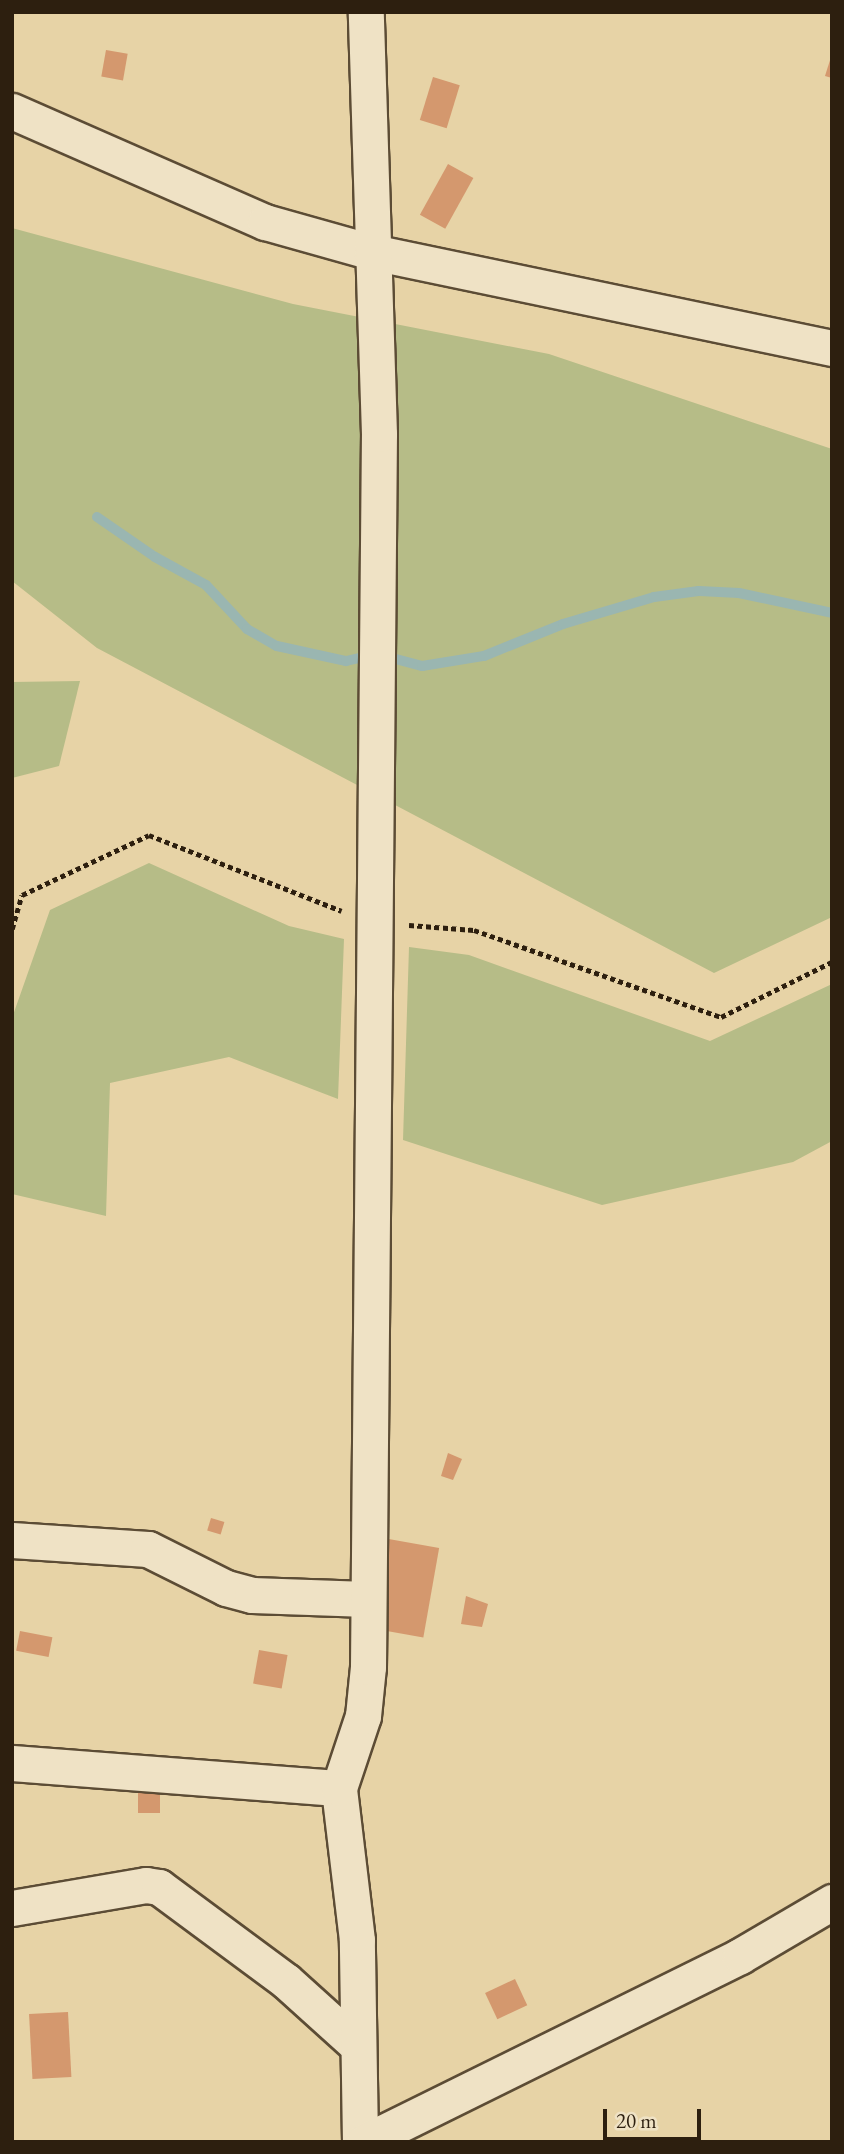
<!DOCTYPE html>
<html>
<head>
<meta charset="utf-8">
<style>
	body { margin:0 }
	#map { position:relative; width:844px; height:2154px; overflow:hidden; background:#e7d3a6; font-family:"EB Garamond",serif }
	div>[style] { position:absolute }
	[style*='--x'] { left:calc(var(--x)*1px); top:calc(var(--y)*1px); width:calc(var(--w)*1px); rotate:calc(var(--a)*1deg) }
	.green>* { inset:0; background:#b6bc87 }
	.stream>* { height:10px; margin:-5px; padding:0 5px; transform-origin:5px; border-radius:5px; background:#9ab6b1 }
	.building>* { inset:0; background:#d4986e; transform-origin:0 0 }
	.path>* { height:4.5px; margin-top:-2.25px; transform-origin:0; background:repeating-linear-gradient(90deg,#2d1f0f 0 5px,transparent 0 8.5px) }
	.roads { filter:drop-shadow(2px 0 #5c4c35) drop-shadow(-2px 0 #5c4c35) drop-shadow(0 2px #5c4c35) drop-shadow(0 -2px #5c4c35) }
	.street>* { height:35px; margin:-17.5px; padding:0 17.5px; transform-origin:17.5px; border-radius:17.5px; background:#efe2c5 }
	span { translate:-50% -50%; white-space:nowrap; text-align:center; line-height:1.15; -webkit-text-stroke:5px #efe2c5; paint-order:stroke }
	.frame { position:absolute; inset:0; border:14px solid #2d1f0f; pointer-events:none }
	.scale { position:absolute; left:603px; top:2109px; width:98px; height:32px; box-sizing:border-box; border:4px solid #2d1f0f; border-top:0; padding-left:9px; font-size:21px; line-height:24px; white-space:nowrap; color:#2d1f0f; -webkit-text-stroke:5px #efe2c5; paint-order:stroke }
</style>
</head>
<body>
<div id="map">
	<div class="green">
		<div style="clip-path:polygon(12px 228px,293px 304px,549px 354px,832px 449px,832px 917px,714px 973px,97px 648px,12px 581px)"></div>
		<div style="clip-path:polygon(80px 681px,59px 766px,12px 778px,12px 682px)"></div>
		<div style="clip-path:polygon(149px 863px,289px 926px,344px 939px,338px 1099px,229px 1057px,110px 1083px,106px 1216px,12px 1194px,12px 1018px,50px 910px)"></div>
		<div style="clip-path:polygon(409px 947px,469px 955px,710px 1041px,832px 984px,832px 1141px,793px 1162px,602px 1205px,403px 1140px)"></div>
	</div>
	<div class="stream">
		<div style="--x:97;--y:517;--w:70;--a:34.6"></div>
		<div style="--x:155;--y:557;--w:58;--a:28.8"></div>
		<div style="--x:206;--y:585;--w:60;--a:47"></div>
		<div style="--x:247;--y:629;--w:34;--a:30"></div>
		<div style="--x:277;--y:646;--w:71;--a:12.3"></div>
		<div style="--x:346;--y:661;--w:32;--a:-13"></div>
		<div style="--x:377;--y:654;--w:47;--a:14.9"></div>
		<div style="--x:422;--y:666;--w:63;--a:-9.2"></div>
		<div style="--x:484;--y:656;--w:85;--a:-22.1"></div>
		<div style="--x:563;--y:624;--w:95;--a:-16.5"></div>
		<div style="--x:654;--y:597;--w:45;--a:-7.6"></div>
		<div style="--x:699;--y:591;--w:40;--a:2.9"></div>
		<div style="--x:739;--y:593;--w:95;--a:12.1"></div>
	</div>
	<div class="building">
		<div style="left:106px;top:50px;width:22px;height:27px;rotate:10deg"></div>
		<div style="clip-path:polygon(831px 57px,832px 58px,832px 78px,825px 76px)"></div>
		<div style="left:433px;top:77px;width:28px;height:45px;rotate:17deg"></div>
		<div style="left:448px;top:164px;width:29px;height:58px;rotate:29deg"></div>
		<div style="clip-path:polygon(448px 1453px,462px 1459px,453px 1480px,441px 1476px)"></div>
		<div style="left:211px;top:1518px;width:14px;height:13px;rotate:17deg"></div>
		<div style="left:383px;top:1538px;width:57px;height:91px;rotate:10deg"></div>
		<div style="clip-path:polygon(466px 1596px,488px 1604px,482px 1627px,461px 1624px)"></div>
		<div style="left:20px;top:1631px;width:33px;height:20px;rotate:11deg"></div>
		<div style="left:259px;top:1650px;width:29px;height:34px;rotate:10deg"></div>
		<div style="left:138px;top:1787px;width:22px;height:26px"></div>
		<div style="left:515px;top:1979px;width:29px;height:33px;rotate:65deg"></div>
		<div style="left:68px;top:2012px;width:65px;height:39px;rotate:87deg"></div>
	</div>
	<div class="path">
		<div style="--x:409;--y:925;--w:65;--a:4.4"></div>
		<div style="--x:474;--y:930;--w:262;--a:19.4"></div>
		<div style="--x:721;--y:1017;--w:124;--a:-26.4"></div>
		<div style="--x:12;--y:929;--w:35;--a:-74"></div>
		<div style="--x:22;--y:895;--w:140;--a:-25.3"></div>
		<div style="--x:149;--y:835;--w:207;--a:21.5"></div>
	</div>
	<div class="roads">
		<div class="street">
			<div style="--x:12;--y:111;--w:276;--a:23.7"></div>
			<div style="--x:265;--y:222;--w:111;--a:15.7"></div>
			<div style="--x:372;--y:252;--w:470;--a:11.8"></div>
			<div style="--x:12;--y:1540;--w:136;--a:3.8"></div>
			<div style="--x:148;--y:1549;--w:87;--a:26.6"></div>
			<div style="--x:226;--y:1588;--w:27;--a:15"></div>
			<div style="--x:252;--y:1595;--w:115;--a:2"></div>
			<div style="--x:12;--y:1763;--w:328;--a:4.4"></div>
			<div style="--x:12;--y:1908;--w:136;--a:-9.7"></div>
			<div style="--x:146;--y:1885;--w:13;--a:9"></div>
			<div style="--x:159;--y:1887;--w:158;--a:36.5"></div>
			<div style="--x:286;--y:1981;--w:97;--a:42.1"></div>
			<div style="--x:360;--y:2142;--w:202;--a:-90.9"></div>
			<div style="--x:357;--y:1940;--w:153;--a:-96.8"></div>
			<div style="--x:339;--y:1788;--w:76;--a:-71.6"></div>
			<div style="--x:363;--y:1716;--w:49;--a:-84.2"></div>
			<div style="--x:368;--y:1667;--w:1233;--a:-89.49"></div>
			<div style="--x:379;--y:434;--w:422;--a:-91.8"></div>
			<div style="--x:364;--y:2142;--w:419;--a:-26.3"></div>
			<div style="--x:740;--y:1956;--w:107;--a:-30.4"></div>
		</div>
	</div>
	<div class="frame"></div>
	<div class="scale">20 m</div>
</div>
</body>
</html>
